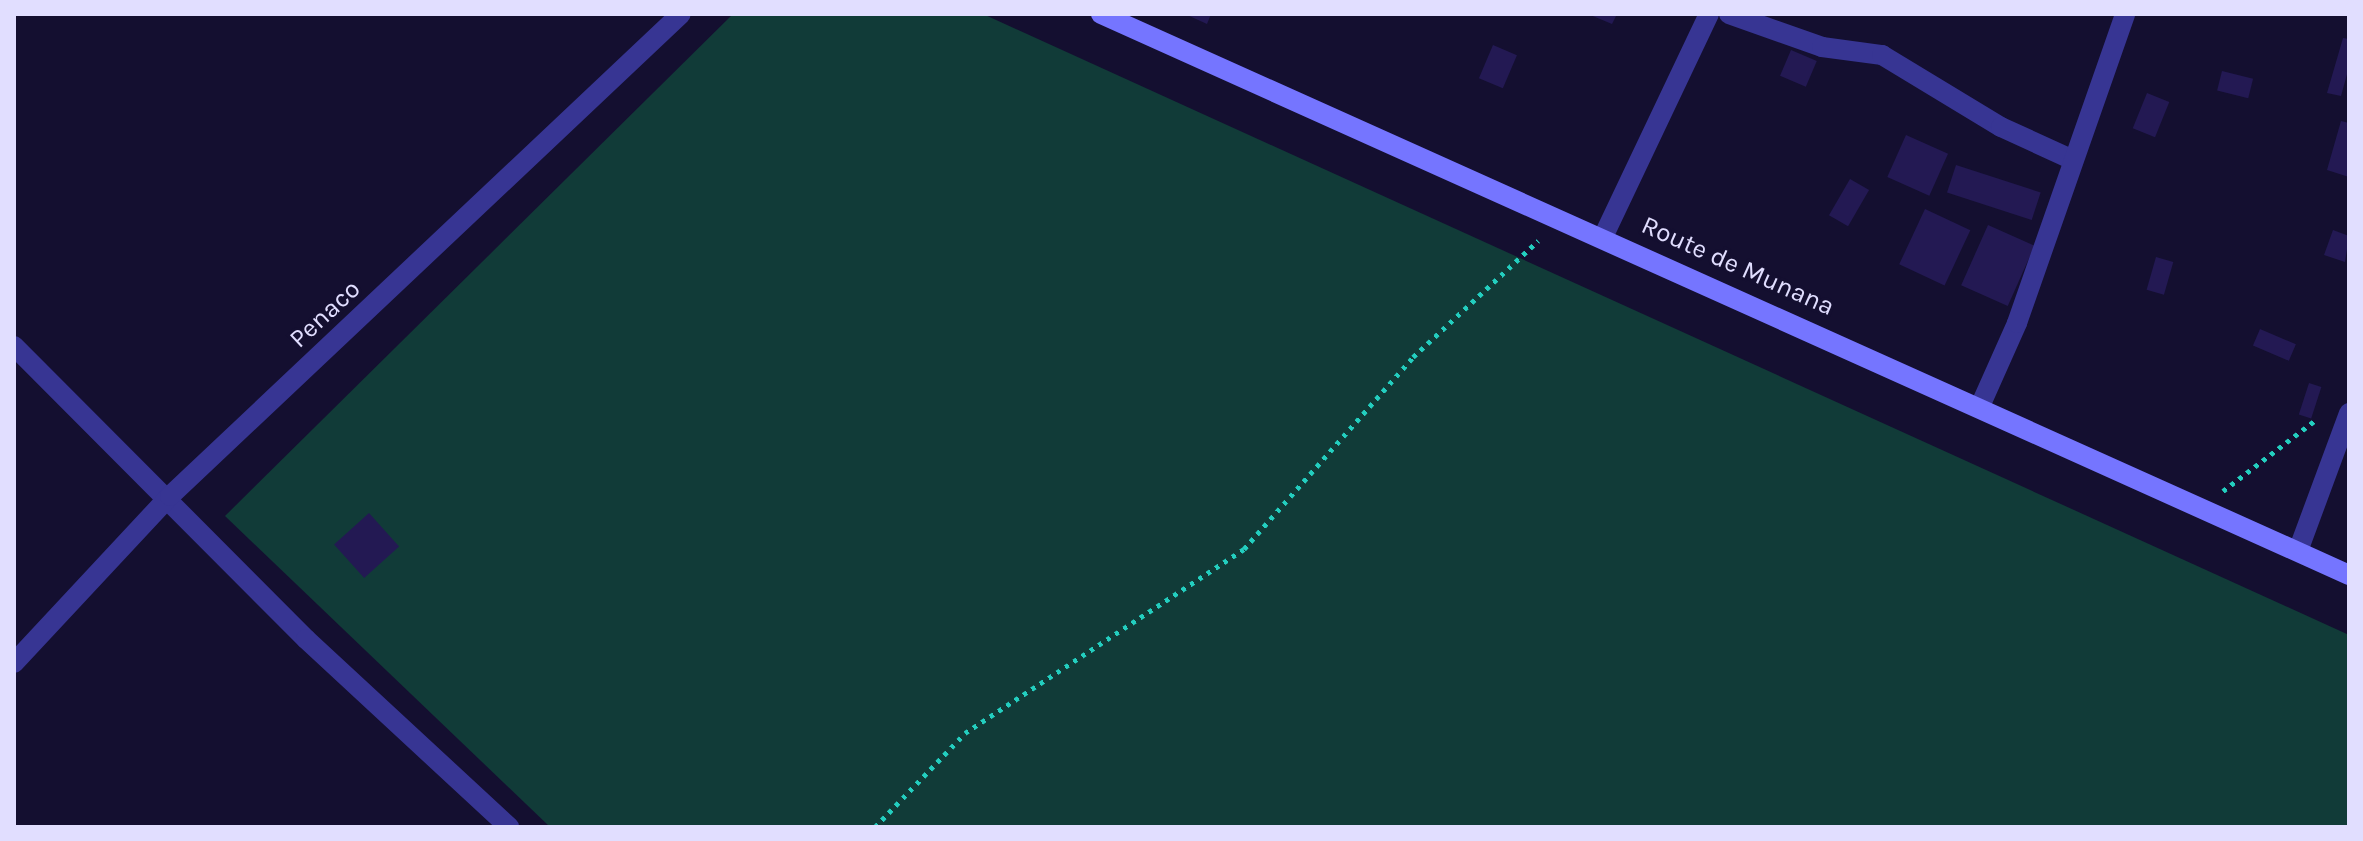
<!DOCTYPE html>
<html>
<head>
<meta charset="utf-8">
<style>
	body { margin:0 }
	#map { position:relative; width:2363px; height:841px; overflow:hidden; background:#140f30; font-family:Karla,sans-serif }
	div>[style] { position:absolute }
	[style*='--x'] { left:calc(var(--x)*1px); top:calc(var(--y)*1px); width:calc(var(--w)*1px); rotate:calc(var(--a)*1deg) }
	.green>* { inset:0; background:#113b38 }
	.building>* { inset:0; background:#231953; transform-origin:0 0 }
	.path>* { height:5px; margin-top:-2.5px; transform-origin:0; background:repeating-linear-gradient(90deg,#23cebf 0 4px,transparent 0 10px) }
	.minor>* { height:20px; margin:-10px; padding:0 10px; transform-origin:10px; border-radius:10px; background:#373593 }
	.secondary>* { height:20px; margin:-10px; padding:0 10px; transform-origin:10px; border-radius:10px; background:#7575ff }
	span { translate:-50% -50%; white-space:nowrap; text-align:center; line-height:1.15; -webkit-text-stroke:6px #140f30; paint-order:stroke }
	.street-label { font-size:26px; color:#e1deff }
	.frame { position:absolute; inset:0; border:16px solid #e1deff; pointer-events:none }
</style>
</head>
<body>
<div id="map">
	<div class="green">
		<div style="clip-path:polygon(733px 14px,983px 14px,2349px 635px,2349px 827px,550px 827px,225px 516px)"></div>
	</div>
	<div class="building">
		<div style="clip-path:polygon(1185px 14px,1211px 14px,1207px 24px)"></div>
		<div style="clip-path:polygon(1588px 14px,1617px 14px,1612px 24px)"></div>
		<div style="clip-path:polygon(2343px 38px,2349px 39px,2349px 67px,2341px 96px,2327px 93px)"></div>
		<div style="left:1493px;top:45px;width:26px;height:36px;rotate:23deg"></div>
		<div style="left:1791px;top:50px;width:28px;height:28px;rotate:23deg"></div>
		<div style="left:2222px;top:71px;width:32px;height:20px;rotate:14deg"></div>
		<div style="left:2147px;top:93px;width:24px;height:38px;rotate:22deg"></div>
		<div style="clip-path:polygon(2341px 121px,2349px 123px,2349px 177px,2327px 170px)"></div>
		<div style="left:1906px;top:135px;width:46px;height:46px;rotate:24deg"></div>
		<div style="left:1956px;top:165px;width:89px;height:29px;rotate:18deg"></div>
		<div style="left:1850px;top:179px;width:22px;height:42px;rotate:30deg"></div>
		<div style="left:1925px;top:209px;width:50px;height:61px;rotate:25deg"></div>
		<div style="left:1988px;top:225px;width:51px;height:66px;rotate:24deg"></div>
		<div style="clip-path:polygon(2333px 230px,2349px 236px,2345px 262px,2324px 255px)"></div>
		<div style="left:2156px;top:257px;width:18px;height:34px;rotate:16deg"></div>
		<div style="left:2260px;top:329px;width:39px;height:18px;rotate:23deg"></div>
		<div style="left:2309px;top:383px;width:13px;height:33px;rotate:18deg"></div>
		<div style="left:369px;top:513px;width:45px;height:47px;rotate:48deg"></div>
	</div>
	<div class="path">
		<div style="--x:2223;--y:491;--w:118;--a:-37.5"></div>
		<div style="--x:875;--y:827;--w:130;--a:-46.2"></div>
		<div style="--x:965;--y:733;--w:334;--a:-33.4"></div>
		<div style="--x:1244;--y:549;--w:256;--a:-48.6"></div>
		<div style="--x:1413;--y:357;--w:171;--a:-42.9"></div>
	</div>
	<div class="minor">
		<div style="--x:1729;--y:14;--w:99;--a:19.5"></div>
		<div style="--x:1822;--y:47;--w:61;--a:7.6"></div>
		<div style="--x:1882;--y:55;--w:139;--a:31.2"></div>
		<div style="--x:2001;--y:127;--w:79;--a:24.6"></div>
		<div style="--x:1604;--y:235;--w:245;--a:-64.6"></div>
		<div style="--x:14;--y:346;--w:414;--a:45.1"></div>
		<div style="--x:306;--y:639;--w:277;--a:42.8"></div>
		<div style="--x:1981;--y:404;--w:89;--a:-66"></div>
		<div style="--x:2017;--y:323;--w:327;--a:-70.7"></div>
		<div style="--x:2298;--y:551;--w:147;--a:-69.7"></div>
		<div style="--x:14;--y:663;--w:229;--a:-47"></div>
		<div style="--x:170;--y:496;--w:702;--a:-43.33"></div>
	</div>
	<div class="secondary">
		<div style="--x:1101;--y:14;--w:1368;--a:24.2"></div>
	</div>
	<div class="street-label">
		<span style="left:1738px;top:266px;rotate:24deg">Route de Munana</span>
		<span style="left:325px;top:314px;rotate:-43deg">Penaco</span>
	</div>
	<div class="frame"></div>
</div>
</body>
</html>
